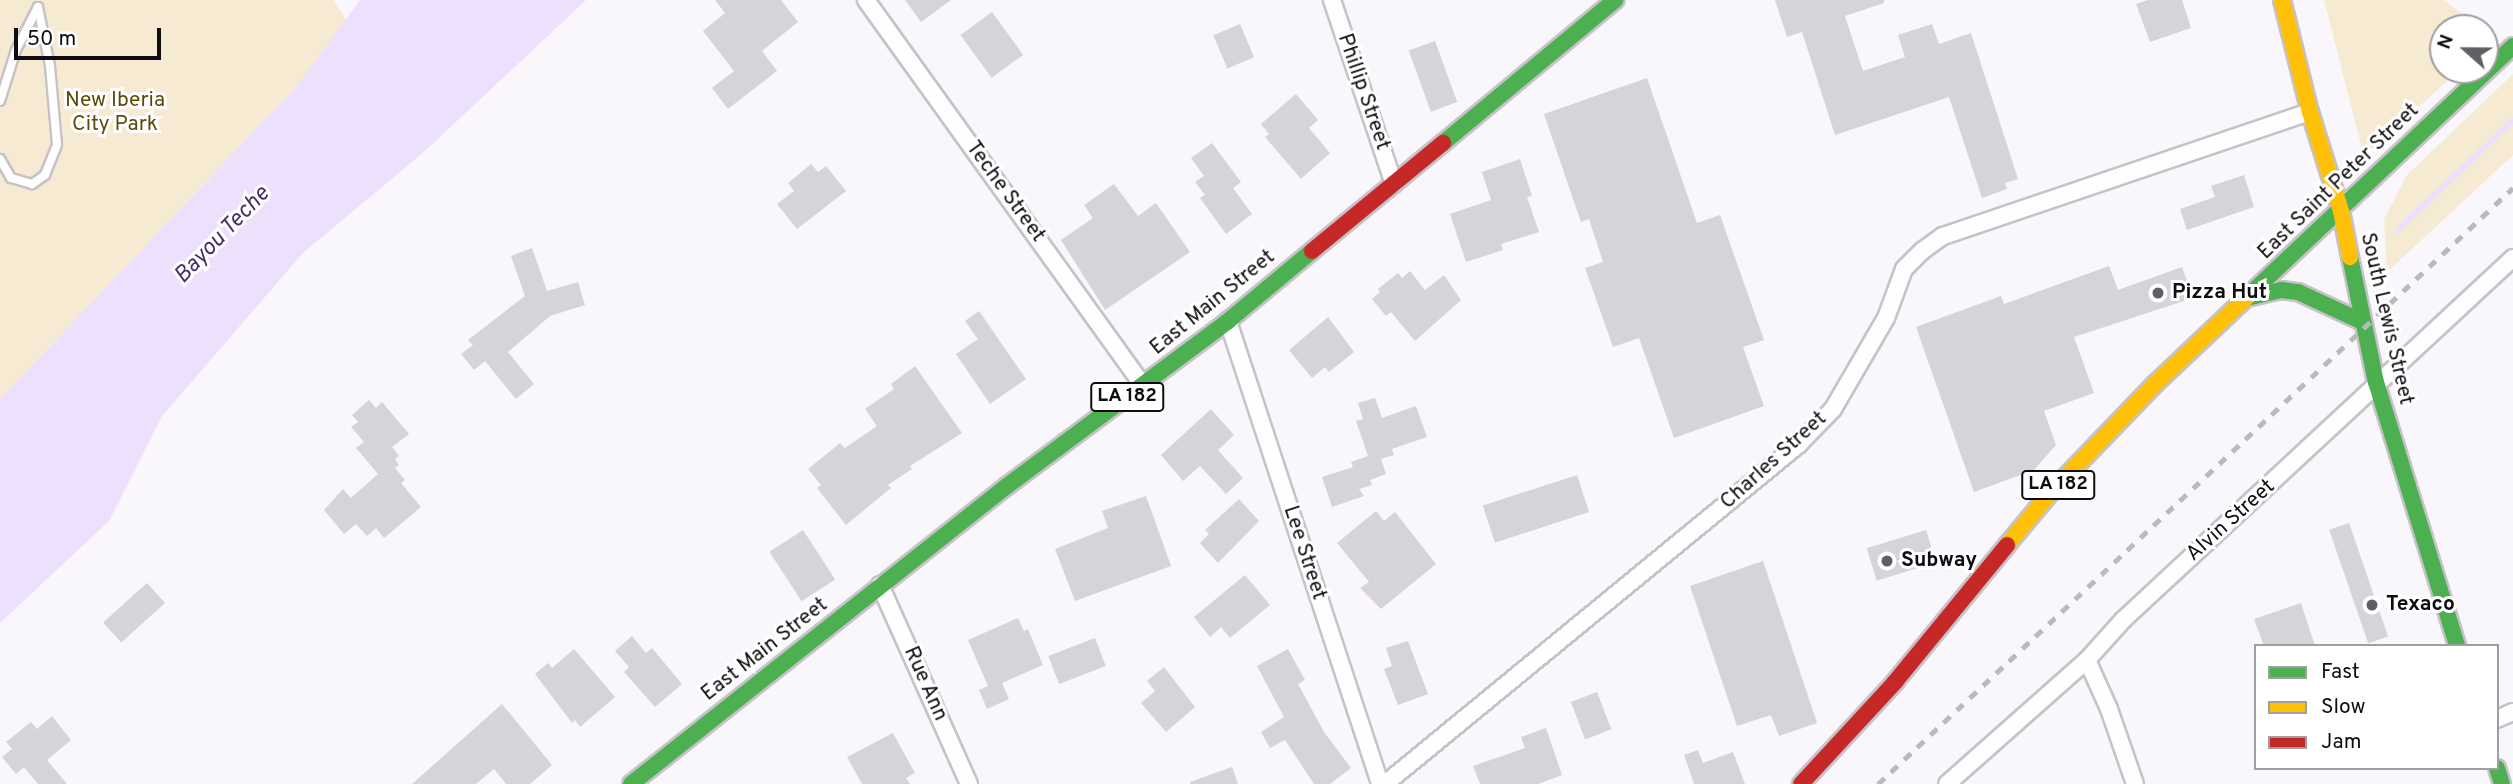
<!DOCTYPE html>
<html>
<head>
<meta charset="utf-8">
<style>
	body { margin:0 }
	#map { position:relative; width:2513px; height:784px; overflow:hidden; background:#f9f6fc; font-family:Overpass,sans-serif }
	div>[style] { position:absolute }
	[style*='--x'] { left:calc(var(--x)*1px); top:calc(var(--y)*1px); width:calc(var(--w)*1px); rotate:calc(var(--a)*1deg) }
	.green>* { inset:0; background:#f6ebd2 }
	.water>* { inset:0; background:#ece0fd }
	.stream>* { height:6px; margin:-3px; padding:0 3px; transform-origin:3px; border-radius:3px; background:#ece0fd }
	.building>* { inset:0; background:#d6d3d9; transform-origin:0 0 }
	.roads { filter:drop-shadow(2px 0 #c6c3c8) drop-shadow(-2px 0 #c6c3c8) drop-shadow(0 2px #c6c3c8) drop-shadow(0 -2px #c6c3c8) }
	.lane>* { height:8px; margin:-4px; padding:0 4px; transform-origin:4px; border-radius:4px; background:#fefeff }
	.street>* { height:16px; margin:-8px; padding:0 8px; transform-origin:8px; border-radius:8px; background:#fefeff }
	.fast>* { height:16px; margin:-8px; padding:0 8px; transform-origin:8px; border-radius:8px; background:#4caf50 }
	.slow>* { height:16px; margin:-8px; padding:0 8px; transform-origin:8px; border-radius:8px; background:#ffc107 }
	.jam>* { height:16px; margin:-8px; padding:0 8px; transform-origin:8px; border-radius:8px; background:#c62828 }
	.rail>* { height:5px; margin-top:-2.5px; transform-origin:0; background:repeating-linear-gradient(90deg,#bababb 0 9px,transparent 0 18px) }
	.dots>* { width:19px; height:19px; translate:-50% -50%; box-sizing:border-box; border:4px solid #fff; border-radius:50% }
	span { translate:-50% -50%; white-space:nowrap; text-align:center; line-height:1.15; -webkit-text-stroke:6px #fff; paint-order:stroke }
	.shield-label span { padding:2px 5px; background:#fff; border:2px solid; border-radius:5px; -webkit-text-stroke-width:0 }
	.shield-label { font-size:19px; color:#0f0d11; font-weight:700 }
	.street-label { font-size:21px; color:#0f0d11 }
	.park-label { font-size:21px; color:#5c4907 }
	.poi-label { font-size:21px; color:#0f0d11; font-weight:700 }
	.left { translate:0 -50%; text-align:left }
	.water-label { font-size:23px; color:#492d68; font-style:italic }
	.legend { position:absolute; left:2254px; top:644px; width:245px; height:126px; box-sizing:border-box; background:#fff; border:2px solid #9f9ea0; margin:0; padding:9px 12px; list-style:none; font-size:21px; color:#0f0d11 }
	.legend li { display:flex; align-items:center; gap:14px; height:35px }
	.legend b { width:35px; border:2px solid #9f9ea0 }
	.north { position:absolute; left:2429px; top:14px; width:70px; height:70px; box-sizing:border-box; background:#fff; border:2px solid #9f9ea0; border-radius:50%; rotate:291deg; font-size:19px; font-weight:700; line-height:28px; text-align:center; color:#0f0d11 }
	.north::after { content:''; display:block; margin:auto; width:24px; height:32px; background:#615f63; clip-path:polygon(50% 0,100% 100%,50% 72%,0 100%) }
	.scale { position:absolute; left:14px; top:28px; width:147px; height:32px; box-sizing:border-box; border:4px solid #0f0d11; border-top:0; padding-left:9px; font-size:21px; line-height:24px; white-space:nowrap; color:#0f0d11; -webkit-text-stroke:5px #fff; paint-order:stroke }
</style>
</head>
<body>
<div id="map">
	<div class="green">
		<div style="clip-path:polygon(0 0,333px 0,352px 28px,0 399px)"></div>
		<div style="clip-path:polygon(2324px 0,2443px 0,2482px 28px,2443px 28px,2443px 70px,2459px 70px,2364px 157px)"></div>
		<div style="clip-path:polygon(2513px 74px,2513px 155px,2387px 272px,2384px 219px,2407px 175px)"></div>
	</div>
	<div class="water">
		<div style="clip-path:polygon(360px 0,586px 0,425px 151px,303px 253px,162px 416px,109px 521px,0 623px,0 399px,298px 85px)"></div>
	</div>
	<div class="stream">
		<div style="--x:2398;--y:230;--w:159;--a:-43.7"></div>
	</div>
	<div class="building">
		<div style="clip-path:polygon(715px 0,781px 0,798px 22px,762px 51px,777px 71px,728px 109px,712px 88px,734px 71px,703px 31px,725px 13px)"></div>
		<div style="clip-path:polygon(905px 0,951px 0,921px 22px)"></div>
		<div style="clip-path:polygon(1775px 0,1884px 0,1884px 3px,1845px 16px,1863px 71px,1905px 57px,1898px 35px,1932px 24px,1939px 44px,1971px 33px,2018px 179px,2005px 183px,2007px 189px,1982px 198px,1949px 97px,1835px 135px,1802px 32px,1787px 37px)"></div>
		<div style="clip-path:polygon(2148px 0,2182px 0,2191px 28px,2150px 42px,2136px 4px)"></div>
		<div style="left:992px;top:12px;width:53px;height:39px;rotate:54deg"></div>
		<div style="left:1240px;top:24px;width:36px;height:29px;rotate:67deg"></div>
		<div style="left:1435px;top:41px;width:65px;height:28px;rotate:70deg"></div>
		<div style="clip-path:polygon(1647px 78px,1697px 223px,1720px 215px,1764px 340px,1743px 347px,1764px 406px,1674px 438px,1639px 338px,1613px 347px,1585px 268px,1603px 262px,1589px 219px,1581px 222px,1544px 114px)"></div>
		<div style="clip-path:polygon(1296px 94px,1318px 120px,1309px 128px,1330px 153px,1301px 179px,1265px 137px,1269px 134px,1261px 124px)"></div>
		<div style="clip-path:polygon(1212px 143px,1241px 182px,1233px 188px,1252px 214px,1226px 234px,1200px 198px,1205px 195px,1195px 182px,1204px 176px,1191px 158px)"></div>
		<div style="clip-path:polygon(1520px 159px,1532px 196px,1527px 197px,1539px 232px,1501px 244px,1503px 250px,1466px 262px,1450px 214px,1491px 200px,1482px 172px)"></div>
		<div style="clip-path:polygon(811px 164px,818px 172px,826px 166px,846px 191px,797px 229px,777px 204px,794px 191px,788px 183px)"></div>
		<div style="clip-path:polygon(2244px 175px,2254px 207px,2187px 230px,2180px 209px,2215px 197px,2211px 186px)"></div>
		<div style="clip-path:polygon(1114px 184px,1138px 216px,1156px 203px,1190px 252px,1105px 310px,1061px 240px,1093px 218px,1084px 205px)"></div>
		<div style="clip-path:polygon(532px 248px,547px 291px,578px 282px,585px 305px,550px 316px,508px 352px,534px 384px,516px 399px,485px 361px,474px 370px,461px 354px,473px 345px,468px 340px,525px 296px,511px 256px)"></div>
		<div style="clip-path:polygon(2109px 266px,2118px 290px,2182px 267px,2193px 298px,2074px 337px,2094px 393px,2044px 411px,2056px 445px,2034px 470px,1974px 492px,1916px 327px,2001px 296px,2004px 304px)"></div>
		<div style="clip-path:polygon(1410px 271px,1425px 290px,1444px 275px,1461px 300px,1415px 341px,1391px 312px,1386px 316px,1372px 299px,1380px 292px,1378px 289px,1398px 273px,1402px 278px)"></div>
		<div style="clip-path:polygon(979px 311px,1026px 379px,990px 404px,956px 354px,978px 339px,965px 321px)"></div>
		<div style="clip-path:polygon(1328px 317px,1354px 352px,1329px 372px,1325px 367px,1312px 378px,1289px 350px)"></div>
		<div style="clip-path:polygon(915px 366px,962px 433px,910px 466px,912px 469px,888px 485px,891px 488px,846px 525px,817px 488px,821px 485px,808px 469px,840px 443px,845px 448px,877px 426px,865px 409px,894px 389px,891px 384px)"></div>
		<div style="clip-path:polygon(1375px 398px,1382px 418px,1416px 406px,1427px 437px,1392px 449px,1394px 455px,1381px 459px,1386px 474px,1370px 480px,1372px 485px,1359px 489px,1364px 496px,1332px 507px,1322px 477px,1353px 467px,1351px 462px,1368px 456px,1356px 421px,1363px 419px,1358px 403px)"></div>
		<div style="clip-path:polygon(369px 400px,376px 408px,382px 402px,409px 434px,392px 447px,399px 456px,395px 459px,399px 465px,395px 468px,405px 480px,401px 483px,421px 507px,384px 538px,376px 528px,367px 536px,356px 524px,344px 534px,324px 510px,343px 489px,351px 498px,378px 474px,356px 448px,364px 442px,351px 427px,358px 422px,352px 415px)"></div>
		<div style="clip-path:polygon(1211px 409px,1234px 435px,1218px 450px,1243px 478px,1226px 494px,1200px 466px,1183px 481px,1161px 455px)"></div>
		<div style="left:1577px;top:475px;width:39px;height:99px;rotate:72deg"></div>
		<div style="clip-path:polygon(1146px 496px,1171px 566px,1075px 601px,1055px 549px,1108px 528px,1102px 511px)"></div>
		<div style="clip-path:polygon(1239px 499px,1259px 521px,1218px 563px,1200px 543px,1209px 534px,1205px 530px)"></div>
		<div style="clip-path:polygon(1376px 511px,1384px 521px,1395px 512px,1436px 564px,1381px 609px,1360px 588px,1369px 582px,1337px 543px)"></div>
		<div style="left:2349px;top:523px;width:120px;height:21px;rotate:71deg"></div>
		<div style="left:803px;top:530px;width:59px;height:40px;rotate:57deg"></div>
		<div style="left:1926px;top:530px;width:34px;height:62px;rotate:73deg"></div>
		<div style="clip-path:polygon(1763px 561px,1817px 723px,1779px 736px,1771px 715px,1737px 726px,1690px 586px)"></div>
		<div style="clip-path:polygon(1245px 575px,1270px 605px,1230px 638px,1221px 627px,1210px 637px,1194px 617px)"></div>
		<div style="left:147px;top:583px;width:27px;height:59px;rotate:48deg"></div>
		<div style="clip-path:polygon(2301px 603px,2315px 646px,2264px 646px,2254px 619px)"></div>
		<div style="clip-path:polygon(1018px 618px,1024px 631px,1028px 629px,1043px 665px,1002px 683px,1009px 699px,987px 709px,979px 690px,988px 686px,968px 640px)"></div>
		<div style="clip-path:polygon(632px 636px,646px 653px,652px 648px,682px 684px,655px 707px,624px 672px,629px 667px,615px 651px)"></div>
		<div style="left:1095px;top:638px;width:30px;height:50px;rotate:69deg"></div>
		<div style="clip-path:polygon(1408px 641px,1428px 694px,1398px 705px,1384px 669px,1392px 666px,1386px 648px)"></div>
		<div style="clip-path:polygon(574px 649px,615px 697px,580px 727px,575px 720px,572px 723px,535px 674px,548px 663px,552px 668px)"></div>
		<div style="clip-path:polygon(1288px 649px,1305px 680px,1298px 684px,1324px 732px,1351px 768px,1330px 784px,1314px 784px,1285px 740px,1270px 748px,1261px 732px,1284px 717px,1257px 666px)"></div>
		<div style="clip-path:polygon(1164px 667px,1195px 707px,1166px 732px,1141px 703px,1155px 691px,1147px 681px)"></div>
		<div style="left:1597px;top:692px;width:40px;height:28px;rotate:69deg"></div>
		<div style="clip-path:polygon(502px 704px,552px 765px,530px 784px,506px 784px,494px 769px,476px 784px,412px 784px)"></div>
		<div style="clip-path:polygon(52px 716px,71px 740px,47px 760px,67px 784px,38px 784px,24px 767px,16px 774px,2px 757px,12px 749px,6px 742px,31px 722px,37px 729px)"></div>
		<div style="clip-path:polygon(1546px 728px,1562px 775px,1538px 784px,1480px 784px,1473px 766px,1525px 748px,1521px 737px)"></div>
		<div style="clip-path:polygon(893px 733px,915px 773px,906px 778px,910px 784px,862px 784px,847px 757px)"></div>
		<div style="clip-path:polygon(1698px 750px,1703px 763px,1733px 752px,1745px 784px,1694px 784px,1684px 755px)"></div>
		<div style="clip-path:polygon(1232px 767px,1238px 784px,1190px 784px,1190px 782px)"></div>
	</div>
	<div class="roads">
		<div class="lane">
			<div style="--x:0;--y:101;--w:53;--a:-72.6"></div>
			<div style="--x:16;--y:50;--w:48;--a:-62.9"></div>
			<div style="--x:38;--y:7;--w:60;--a:78.5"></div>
			<div style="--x:50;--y:66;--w:79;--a:84.9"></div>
			<div style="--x:57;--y:145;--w:32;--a:112"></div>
			<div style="--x:45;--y:175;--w:16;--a:145"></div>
			<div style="--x:32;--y:184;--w:22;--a:-164"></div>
			<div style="--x:11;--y:178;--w:22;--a:-120"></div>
		</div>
		<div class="street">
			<div style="--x:866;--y:0;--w:474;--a:54.3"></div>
			<div style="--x:1332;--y:0;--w:194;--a:71.4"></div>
			<div style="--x:1228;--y:321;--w:487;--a:71.8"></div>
			<div style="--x:880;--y:585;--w:218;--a:65.9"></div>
			<div style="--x:2087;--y:660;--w:54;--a:65.8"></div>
			<div style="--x:2109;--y:709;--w:79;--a:70.9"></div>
			<div style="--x:2497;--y:719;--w:17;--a:-24"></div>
			<div style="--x:1385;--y:784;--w:536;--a:-39.39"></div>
			<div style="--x:1799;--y:444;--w:49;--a:-45.8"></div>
			<div style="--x:1833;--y:409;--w:105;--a:-59.8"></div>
			<div style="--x:1886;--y:318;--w:52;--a:-69.8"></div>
			<div style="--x:1904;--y:269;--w:25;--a:-45"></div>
			<div style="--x:1922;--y:251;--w:26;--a:-36"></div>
			<div style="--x:1943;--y:236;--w:387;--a:-18.7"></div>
			<div style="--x:1947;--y:784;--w:187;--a:-41.5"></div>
			<div style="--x:2087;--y:660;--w:54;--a:-48"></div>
			<div style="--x:2123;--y:620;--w:532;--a:-42.87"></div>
		</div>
		<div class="fast">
			<div style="--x:1443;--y:143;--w:224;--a:-39.7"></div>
			<div style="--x:2350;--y:257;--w:128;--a:78.3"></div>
			<div style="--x:2376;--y:382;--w:276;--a:72.9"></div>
			<div style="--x:2249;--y:295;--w:363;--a:-43.3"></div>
			<div style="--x:2251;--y:297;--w:31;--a:-13"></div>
			<div style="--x:2281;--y:290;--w:17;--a:7"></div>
			<div style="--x:2298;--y:292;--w:72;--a:24.8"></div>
			<div style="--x:2497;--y:768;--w:17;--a:73"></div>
			<div style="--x:631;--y:784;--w:480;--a:-38.4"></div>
			<div style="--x:1007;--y:486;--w:276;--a:-36.7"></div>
			<div style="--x:1228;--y:321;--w:109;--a:-39.8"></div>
		</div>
		<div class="slow">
			<div style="--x:2282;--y:0;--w:115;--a:76"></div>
			<div style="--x:2310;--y:112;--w:104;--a:72.6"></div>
			<div style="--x:2341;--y:211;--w:47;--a:78.9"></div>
			<div style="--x:2007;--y:545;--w:70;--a:-50.2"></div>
			<div style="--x:2052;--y:491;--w:149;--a:-46.1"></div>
			<div style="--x:2155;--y:384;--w:129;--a:-43.4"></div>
		</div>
		<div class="jam">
			<div style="--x:1312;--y:251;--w:170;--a:-39.5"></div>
			<div style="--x:1801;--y:784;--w:139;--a:-47.3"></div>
			<div style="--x:1895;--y:682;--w:177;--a:-50.7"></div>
		</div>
	</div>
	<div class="rail">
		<div style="--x:1878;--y:784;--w:871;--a:-43.19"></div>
	</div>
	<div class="dots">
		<div style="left:2158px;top:293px;background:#615f63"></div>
		<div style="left:1887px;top:561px;background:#615f63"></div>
		<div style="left:2372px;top:605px;background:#615f63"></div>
	</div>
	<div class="shield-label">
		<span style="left:1127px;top:397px">LA 182</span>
		<span style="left:2058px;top:485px">LA 182</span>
	</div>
	<div class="street-label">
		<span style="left:1363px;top:92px;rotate:71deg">Phillip Street</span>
		<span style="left:2339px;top:182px;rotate:-44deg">East Saint Peter Street</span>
		<span style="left:1005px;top:192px;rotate:54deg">Teche Street</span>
		<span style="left:1213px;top:303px;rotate:-39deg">East Main Street</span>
		<span style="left:2386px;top:319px;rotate:77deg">South Lewis Street</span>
		<span style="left:1774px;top:461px;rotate:-42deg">Charles Street</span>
		<span style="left:2231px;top:521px;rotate:-42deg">Alvin Street</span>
		<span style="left:1304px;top:553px;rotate:72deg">Lee Street</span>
		<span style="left:765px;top:650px;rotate:-38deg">East Main Street</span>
		<span style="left:925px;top:684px;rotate:66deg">Rue Ann</span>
	</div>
	<div class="park-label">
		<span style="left:115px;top:113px">New Iberia<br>City Park</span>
	</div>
	<div class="poi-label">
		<span class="left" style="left:2172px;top:293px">Pizza Hut</span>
		<span class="left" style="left:1901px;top:561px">Subway</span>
		<span class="left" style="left:2386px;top:605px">Texaco</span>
	</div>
	<div class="water-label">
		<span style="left:223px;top:236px;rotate:-46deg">Bayou Teche</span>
	</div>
	<ul class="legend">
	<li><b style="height:9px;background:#4caf50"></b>Fast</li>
	<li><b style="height:9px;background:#ffc107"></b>Slow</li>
	<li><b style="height:9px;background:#c62828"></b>Jam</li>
	</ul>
	<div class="north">N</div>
	<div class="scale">50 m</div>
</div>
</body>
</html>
